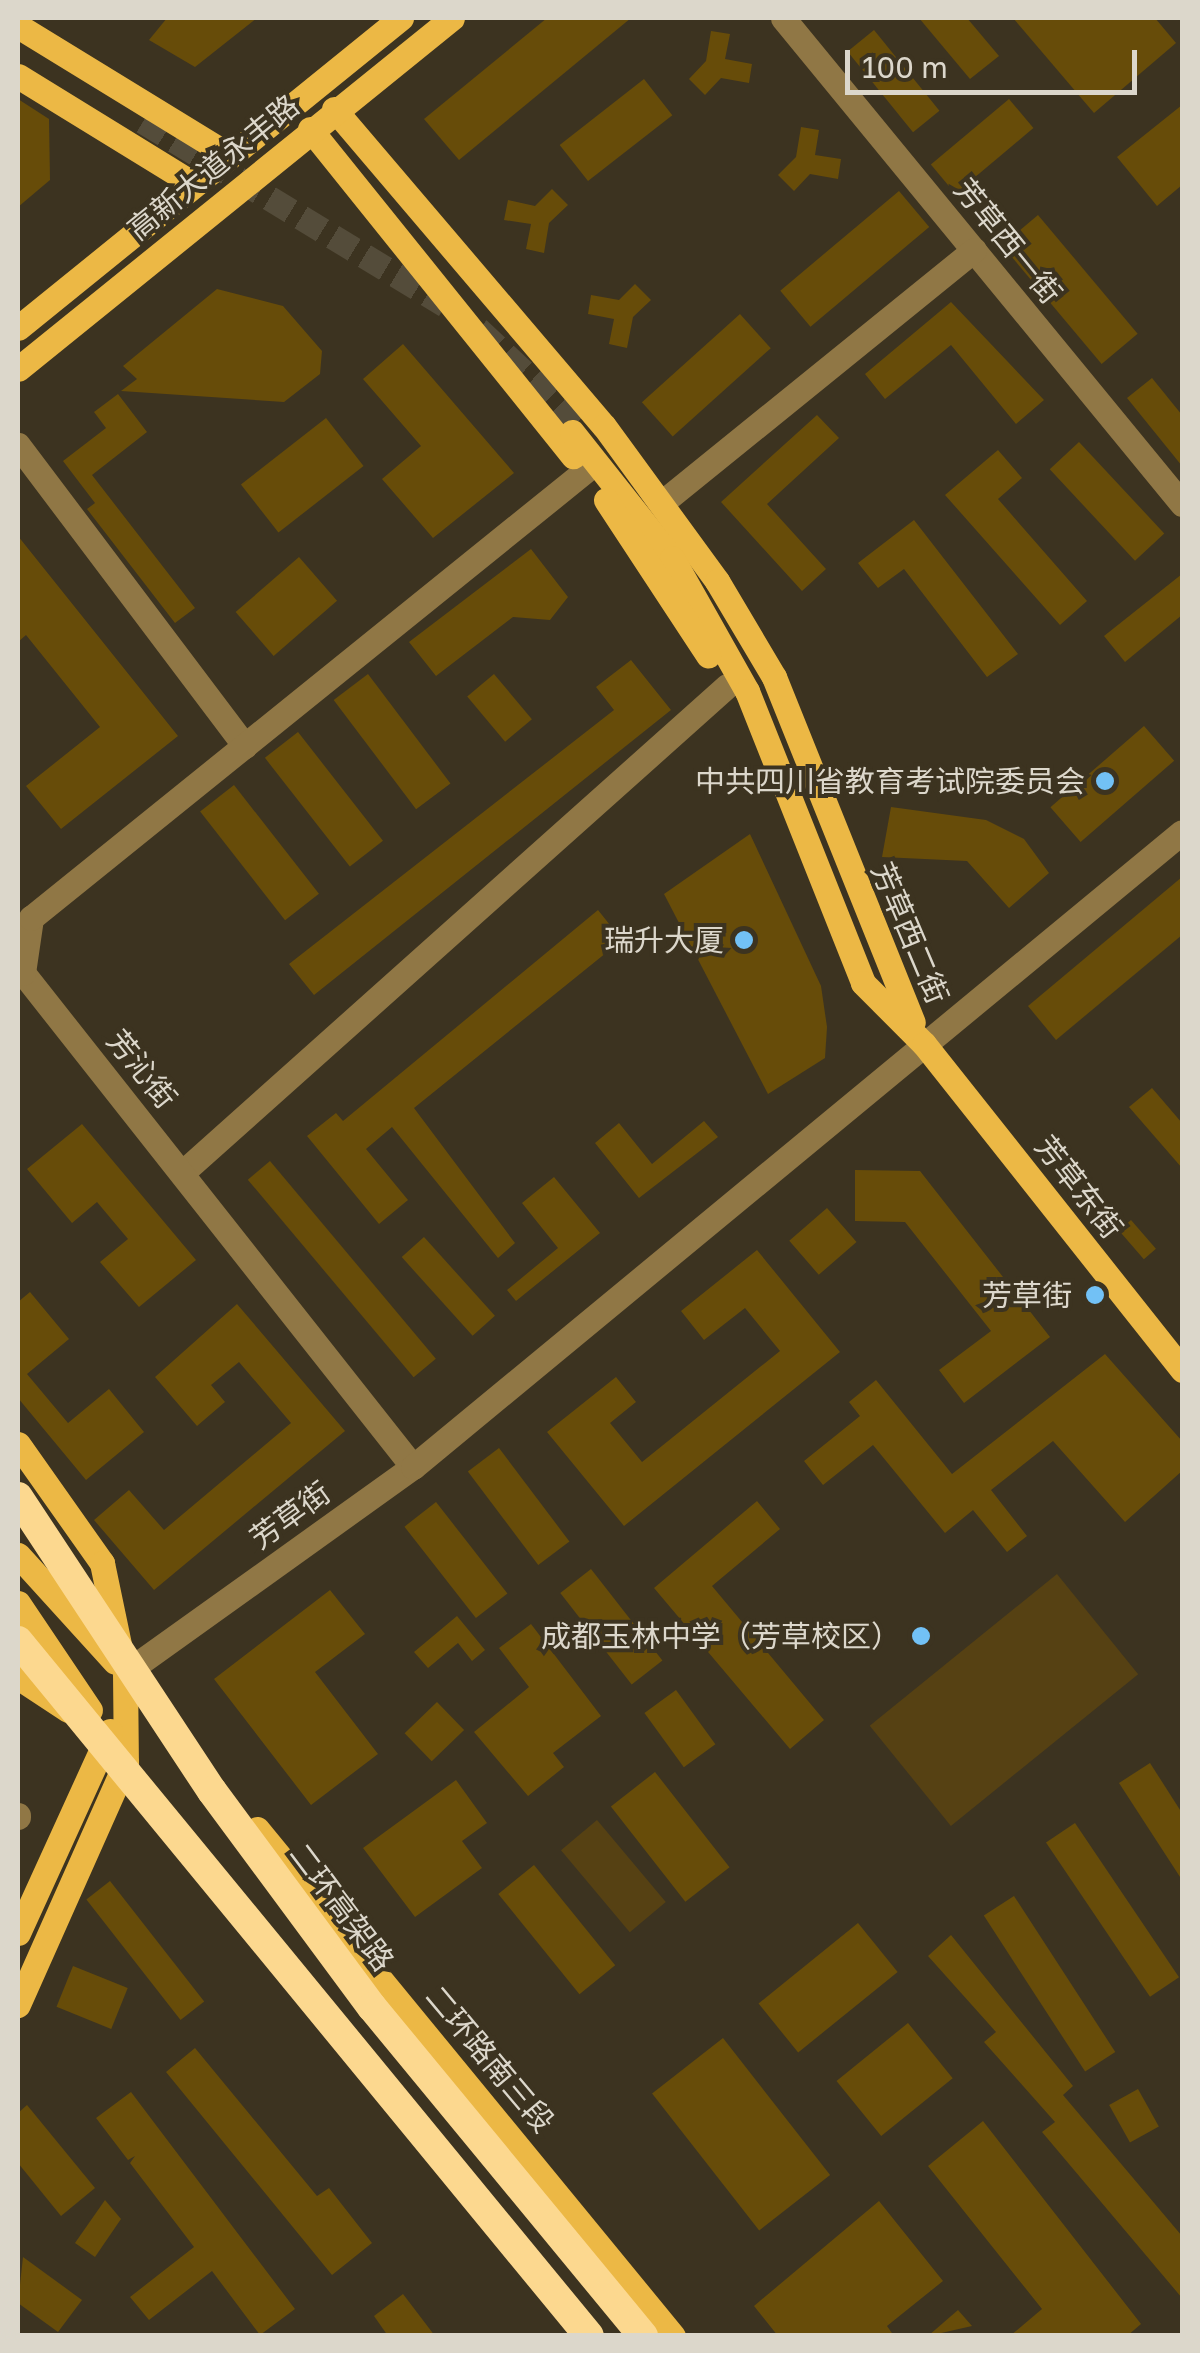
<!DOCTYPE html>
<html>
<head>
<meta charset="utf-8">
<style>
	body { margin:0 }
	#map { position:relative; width:1200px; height:2353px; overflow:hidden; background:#3c3320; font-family:"Golos Text","Noto Sans SC",sans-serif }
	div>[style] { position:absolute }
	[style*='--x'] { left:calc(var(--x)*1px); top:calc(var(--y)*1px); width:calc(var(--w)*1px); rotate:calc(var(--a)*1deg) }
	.green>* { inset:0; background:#564113; transform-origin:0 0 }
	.building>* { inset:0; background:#674c09; transform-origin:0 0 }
	.major-tunnel>* { height:25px; margin-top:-12.5px; transform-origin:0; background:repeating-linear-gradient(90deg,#544c3a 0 25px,transparent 0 37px) }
	.minor>* { height:25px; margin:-12.5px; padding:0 12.5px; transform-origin:12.5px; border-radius:12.5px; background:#907745 }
	.major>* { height:25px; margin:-12.5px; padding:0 12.5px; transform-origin:12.5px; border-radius:12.5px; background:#ecb845 }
	.highway-bridge>* { height:30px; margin:-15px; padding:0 15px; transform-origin:15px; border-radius:15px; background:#fcd88f }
	.dots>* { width:28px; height:28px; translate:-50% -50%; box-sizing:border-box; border:5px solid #3c3320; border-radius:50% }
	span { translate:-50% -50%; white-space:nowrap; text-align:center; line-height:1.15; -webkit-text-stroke:8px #3c3320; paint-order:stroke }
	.street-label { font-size:30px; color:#dcd7cb }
	.poi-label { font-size:30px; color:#dcd7cb }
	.right { translate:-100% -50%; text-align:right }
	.frame { position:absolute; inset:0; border:20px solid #dcd7cb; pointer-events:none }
	.scale { position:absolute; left:845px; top:50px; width:292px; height:45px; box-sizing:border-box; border:5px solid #dcd7cb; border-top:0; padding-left:12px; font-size:30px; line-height:35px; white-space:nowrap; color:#dcd7cb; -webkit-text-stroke:8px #3c3320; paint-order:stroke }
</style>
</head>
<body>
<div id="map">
	<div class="green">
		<div style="left:1057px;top:1574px;width:129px;height:241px;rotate:51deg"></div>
		<div style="left:597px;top:1820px;width:107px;height:47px;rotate:50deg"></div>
	</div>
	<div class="building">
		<div style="clip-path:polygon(167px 18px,257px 18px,195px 67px,149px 40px)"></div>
		<div style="clip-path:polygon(547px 18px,631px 18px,459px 160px,424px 119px)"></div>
		<div style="clip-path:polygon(919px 18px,967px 18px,999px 56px,970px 79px)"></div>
		<div style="clip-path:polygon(1013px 18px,1155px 18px,1176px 43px,1094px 113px)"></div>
		<div style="left:874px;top:30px;width:104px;height:34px;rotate:51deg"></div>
		<div style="clip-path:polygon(711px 31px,730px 34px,725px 59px,752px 64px,749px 83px,721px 78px,705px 95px,689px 79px,706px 61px)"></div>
		<div style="left:644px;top:79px;width:46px;height:107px;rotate:52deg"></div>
		<div style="clip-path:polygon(18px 99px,49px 119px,50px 180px,18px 207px)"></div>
		<div style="left:1009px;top:99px;width:38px;height:102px;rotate:50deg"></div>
		<div style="clip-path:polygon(1182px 105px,1182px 185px,1157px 206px,1117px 157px)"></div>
		<div style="clip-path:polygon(801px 127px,819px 130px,815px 155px,841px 159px,838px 179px,810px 174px,794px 191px,778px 175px,796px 157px)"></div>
		<div style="clip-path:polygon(552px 189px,568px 205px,549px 223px,544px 253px,526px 249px,531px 224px,504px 220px,508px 200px,535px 206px)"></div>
		<div style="left:899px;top:191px;width:47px;height:155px;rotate:50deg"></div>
		<div style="left:1038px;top:215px;width:155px;height:47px;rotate:50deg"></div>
		<div style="clip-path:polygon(635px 284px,651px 300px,633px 317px,627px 348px,609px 344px,614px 319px,588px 314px,591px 295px,619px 300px)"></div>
		<div style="clip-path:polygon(217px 289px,283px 306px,322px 351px,320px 374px,284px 402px,121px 391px,137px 379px,123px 366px)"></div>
		<div style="clip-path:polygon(951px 302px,1044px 400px,1016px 424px,951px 345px,885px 399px,865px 374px)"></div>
		<div style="left:740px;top:314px;width:46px;height:132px;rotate:48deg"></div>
		<div style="clip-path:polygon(403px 344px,514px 473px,433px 538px,382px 479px,421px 446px,363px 379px)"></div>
		<div style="clip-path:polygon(1152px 378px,1182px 415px,1182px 466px,1127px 398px)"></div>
		<div style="clip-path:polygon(118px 394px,147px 432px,92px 475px,195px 608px,175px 623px,87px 509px,95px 503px,63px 461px,106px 428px,94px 412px)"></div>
		<div style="clip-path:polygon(817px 415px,839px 438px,767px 504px,826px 569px,802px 591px,721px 502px)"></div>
		<div style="left:326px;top:418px;width:61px;height:108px;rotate:52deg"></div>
		<div style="left:1079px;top:442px;width:125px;height:40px;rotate:47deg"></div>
		<div style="clip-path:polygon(998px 450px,1022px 478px,998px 499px,1087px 601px,1060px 625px,945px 495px)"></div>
		<div style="clip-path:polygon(914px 520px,1018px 654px,987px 677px,904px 569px,878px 588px,858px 563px)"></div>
		<div style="clip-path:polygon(18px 536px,178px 736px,61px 829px,26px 786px,100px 727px,26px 635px,18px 642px)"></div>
		<div style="clip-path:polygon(531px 549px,568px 597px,550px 620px,513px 617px,436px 676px,409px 642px)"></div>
		<div style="left:299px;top:557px;width:58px;height:84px;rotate:49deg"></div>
		<div style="clip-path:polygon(1182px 574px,1182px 615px,1125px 662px,1104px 636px)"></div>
		<div style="clip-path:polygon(631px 660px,671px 710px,314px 995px,289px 964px,614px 710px,596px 687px)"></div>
		<div style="left:368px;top:674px;width:137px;height:43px;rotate:53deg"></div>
		<div style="left:494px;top:674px;width:59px;height:35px;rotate:50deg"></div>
		<div style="left:1144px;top:726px;width:46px;height:124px;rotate:49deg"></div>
		<div style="left:298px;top:732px;width:138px;height:42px;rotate:52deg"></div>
		<div style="left:234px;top:785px;width:138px;height:43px;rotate:52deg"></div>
		<div style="clip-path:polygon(891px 807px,986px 820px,1024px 839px,1049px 873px,1009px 908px,967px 861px,882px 857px)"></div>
		<div style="clip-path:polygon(750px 834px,821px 986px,827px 1027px,825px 1058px,768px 1094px,664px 894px)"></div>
		<div style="clip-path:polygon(1182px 877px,1182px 935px,1056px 1040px,1028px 1006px)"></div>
		<div style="clip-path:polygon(598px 910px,622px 940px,414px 1108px,515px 1243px,498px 1258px,392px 1127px,366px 1149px,408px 1200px,379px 1224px,307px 1136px,336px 1113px,343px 1121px)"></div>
		<div style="clip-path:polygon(1152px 1088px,1182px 1123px,1182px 1168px,1129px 1107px)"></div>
		<div style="clip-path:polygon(704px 1121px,718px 1137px,639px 1198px,595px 1143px,619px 1123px,652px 1164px)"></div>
		<div style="clip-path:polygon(82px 1124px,196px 1260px,139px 1307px,100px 1262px,128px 1239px,97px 1202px,72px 1223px,27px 1169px)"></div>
		<div style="left:270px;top:1161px;width:258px;height:29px;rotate:50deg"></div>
		<div style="clip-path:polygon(855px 1170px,920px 1171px,1050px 1337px,964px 1403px,939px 1370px,991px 1331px,905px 1222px,855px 1221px)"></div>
		<div style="clip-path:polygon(554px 1177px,600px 1233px,516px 1301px,507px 1290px,558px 1248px,522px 1203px)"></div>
		<div style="left:827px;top:1208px;width:45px;height:50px;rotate:49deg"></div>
		<div style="left:1131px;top:1220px;width:38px;height:16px;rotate:49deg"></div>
		<div style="left:424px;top:1237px;width:106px;height:30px;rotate:48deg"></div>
		<div style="clip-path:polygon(757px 1250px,840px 1352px,624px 1526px,547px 1432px,616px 1377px,636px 1402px,610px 1423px,642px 1462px,780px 1351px,745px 1308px,704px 1340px,681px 1311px)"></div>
		<div style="clip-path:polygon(30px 1292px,69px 1339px,27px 1374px,68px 1423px,109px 1389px,144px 1432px,86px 1480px,18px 1398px,18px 1302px)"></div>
		<div style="clip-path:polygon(237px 1304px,345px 1431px,154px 1590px,94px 1520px,129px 1490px,164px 1530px,291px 1423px,239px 1362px,211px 1385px,225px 1402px,197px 1426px,155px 1377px)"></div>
		<div style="clip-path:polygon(1105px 1354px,1182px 1441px,1182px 1471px,1125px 1522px,1053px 1441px,991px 1490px,1027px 1536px,1007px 1552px,973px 1510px,945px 1533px,873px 1445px,823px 1485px,804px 1461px,860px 1416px,849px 1402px,876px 1380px,952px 1474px)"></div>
		<div style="left:499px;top:1448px;width:117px;height:39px;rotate:53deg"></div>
		<div style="clip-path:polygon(757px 1501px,780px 1529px,712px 1586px,824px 1720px,790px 1749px,654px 1588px)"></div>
		<div style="left:436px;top:1502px;width:116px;height:40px;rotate:52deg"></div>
		<div style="left:591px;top:1569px;width:116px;height:39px;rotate:52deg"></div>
		<div style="clip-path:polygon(330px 1590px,365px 1634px,315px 1672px,378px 1754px,311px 1805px,214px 1679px)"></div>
		<div style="clip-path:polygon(457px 1616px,485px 1650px,472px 1661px,458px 1643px,428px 1668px,414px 1652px)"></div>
		<div style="clip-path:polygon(531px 1624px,601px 1716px,553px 1753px,564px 1767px,528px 1796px,474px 1732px,529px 1687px,499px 1648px)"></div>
		<div style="left:676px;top:1690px;width:67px;height:39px;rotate:54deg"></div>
		<div style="left:437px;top:1702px;width:39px;height:45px;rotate:46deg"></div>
		<div style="clip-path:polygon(1150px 1763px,1182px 1813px,1182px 1880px,1119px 1783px)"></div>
		<div style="left:655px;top:1772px;width:121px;height:56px;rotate:52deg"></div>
		<div style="clip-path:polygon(456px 1780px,487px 1823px,462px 1841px,482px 1868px,415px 1917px,363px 1848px)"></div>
		<div style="left:1075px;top:1823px;width:186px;height:35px;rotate:56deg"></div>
		<div style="left:534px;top:1865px;width:129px;height:46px;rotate:51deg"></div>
		<div style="left:110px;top:1881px;width:153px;height:30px;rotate:52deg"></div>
		<div style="left:1014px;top:1896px;width:186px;height:36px;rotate:57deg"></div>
		<div style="left:858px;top:1923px;width:63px;height:128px;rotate:51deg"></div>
		<div style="clip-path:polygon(951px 1935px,1073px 2086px,1063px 2095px,1182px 2236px,1182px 2298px,1042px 2132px,1055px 2122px,984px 2042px,996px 2032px,928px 1956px)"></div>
		<div style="left:73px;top:1966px;width:59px;height:44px;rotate:22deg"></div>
		<div style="left:908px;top:2023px;width:71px;height:92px;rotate:51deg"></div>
		<div style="left:723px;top:2038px;width:174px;height:90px;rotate:52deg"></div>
		<div style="clip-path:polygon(195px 2048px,317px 2196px,329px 2188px,372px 2243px,332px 2275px,166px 2072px)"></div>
		<div style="left:1138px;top:2089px;width:43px;height:33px;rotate:61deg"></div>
		<div style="clip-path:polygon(131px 2092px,295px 2309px,260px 2335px,212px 2271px,149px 2320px,130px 2297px,194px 2247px,130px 2163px,135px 2156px,128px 2160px,96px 2118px)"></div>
		<div style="clip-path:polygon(27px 2105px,95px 2188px,61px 2216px,18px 2163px,18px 2113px)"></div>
		<div style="clip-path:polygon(983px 2121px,1141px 2324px,1127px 2336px,1010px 2336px,1042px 2309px,928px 2166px)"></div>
		<div style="clip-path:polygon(105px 2200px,121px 2219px,95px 2257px,75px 2243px)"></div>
		<div style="clip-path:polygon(879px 2201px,943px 2281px,887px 2326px,894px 2336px,778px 2336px,754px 2306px)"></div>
		<div style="clip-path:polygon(23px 2257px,82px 2300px,58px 2332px,18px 2303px)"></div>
		<div style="clip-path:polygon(403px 2294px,435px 2336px,388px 2336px,374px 2316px)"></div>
		<div style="clip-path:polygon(958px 2310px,972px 2326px,928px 2336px)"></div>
	</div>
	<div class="major-tunnel">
		<div style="--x:143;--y:121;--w:354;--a:31.3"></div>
		<div style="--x:478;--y:329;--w:139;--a:43"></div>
	</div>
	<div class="minor">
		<div style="--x:783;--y:18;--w:629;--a:50.61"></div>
		<div style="--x:18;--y:445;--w:377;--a:53"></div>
		<div style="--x:664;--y:501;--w:399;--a:-39"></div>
		<div style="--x:183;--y:1172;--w:729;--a:-41.78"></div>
		<div style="--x:413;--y:1467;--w:629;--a:-128.29"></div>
		<div style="--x:23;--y:973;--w:56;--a:-81.7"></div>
		<div style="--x:31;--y:918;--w:712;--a:-38.9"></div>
		<div style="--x:125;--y:1673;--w:354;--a:-35.6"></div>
		<div style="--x:413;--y:1467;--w:997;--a:-39.55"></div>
		<div style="--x:18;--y:1815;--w:2;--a:90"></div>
	</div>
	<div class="major">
		<div style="--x:18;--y:26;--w:243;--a:31.5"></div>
		<div style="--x:18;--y:76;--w:204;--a:31.6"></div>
		<div style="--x:334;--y:109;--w:416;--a:49.6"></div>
		<div style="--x:604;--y:426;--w:192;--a:53.9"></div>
		<div style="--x:717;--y:581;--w:112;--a:59.3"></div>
		<div style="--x:774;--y:677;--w:372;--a:68.1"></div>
		<div style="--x:310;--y:129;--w:420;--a:51.2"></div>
		<div style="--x:18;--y:328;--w:493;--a:-39"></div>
		<div style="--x:18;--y:369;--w:558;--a:-38.96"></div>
		<div style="--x:572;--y:432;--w:161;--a:51.6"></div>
		<div style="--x:672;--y:558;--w:153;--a:60.6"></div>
		<div style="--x:747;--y:691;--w:314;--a:68.3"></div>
		<div style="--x:863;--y:983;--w:86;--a:45"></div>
		<div style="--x:924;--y:1044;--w:416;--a:51.6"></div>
		<div style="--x:606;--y:500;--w:186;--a:56.7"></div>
		<div style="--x:18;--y:1444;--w:146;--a:54.8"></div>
		<div style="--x:102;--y:1563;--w:112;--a:78.2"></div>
		<div style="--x:125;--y:1673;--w:89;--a:89.4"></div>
		<div style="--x:126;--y:1762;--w:266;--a:114"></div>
		<div style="--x:18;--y:1555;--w:144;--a:47.8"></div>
		<div style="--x:18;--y:1603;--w:129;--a:56.1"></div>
		<div style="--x:18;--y:1677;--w:60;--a:33.4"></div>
		<div style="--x:257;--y:1829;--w:656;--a:50.63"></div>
		<div style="--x:18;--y:1933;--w:222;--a:-65.5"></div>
	</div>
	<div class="highway-bridge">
		<div style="--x:18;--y:1497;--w:352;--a:56.6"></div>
		<div style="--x:212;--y:1791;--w:269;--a:53.5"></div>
		<div style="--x:372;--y:2007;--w:426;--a:50.5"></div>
		<div style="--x:18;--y:1641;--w:899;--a:50.59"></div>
	</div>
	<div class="dots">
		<div style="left:1105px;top:781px;background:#72c1f5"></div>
		<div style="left:744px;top:940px;background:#72c1f5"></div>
		<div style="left:1095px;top:1295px;background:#72c1f5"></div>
		<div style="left:921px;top:1636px;background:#72c1f5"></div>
	</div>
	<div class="street-label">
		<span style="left:213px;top:167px;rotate:-39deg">高新大道永丰路</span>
		<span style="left:1008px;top:241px;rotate:51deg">芳草西一街</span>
		<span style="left:910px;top:933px;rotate:67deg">芳草西二街</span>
		<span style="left:142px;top:1069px;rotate:51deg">芳沁街</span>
		<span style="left:1079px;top:1187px;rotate:52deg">芳草东街</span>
		<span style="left:290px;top:1515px;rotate:-36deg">芳草街</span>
		<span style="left:342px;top:1907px;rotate:53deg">二环高架路</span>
		<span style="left:490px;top:2059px;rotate:50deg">二环路南三段</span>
	</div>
	<div class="poi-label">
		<span class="right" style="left:1085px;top:781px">中共四川省教育考试院委员会</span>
		<span class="right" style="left:724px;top:940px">瑞升大厦</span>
		<span class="right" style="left:1072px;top:1295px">芳草街</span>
		<span class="right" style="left:901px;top:1636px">成都玉林中学（芳草校区）</span>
	</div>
	<div class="frame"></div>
	<div class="scale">100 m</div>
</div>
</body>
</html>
